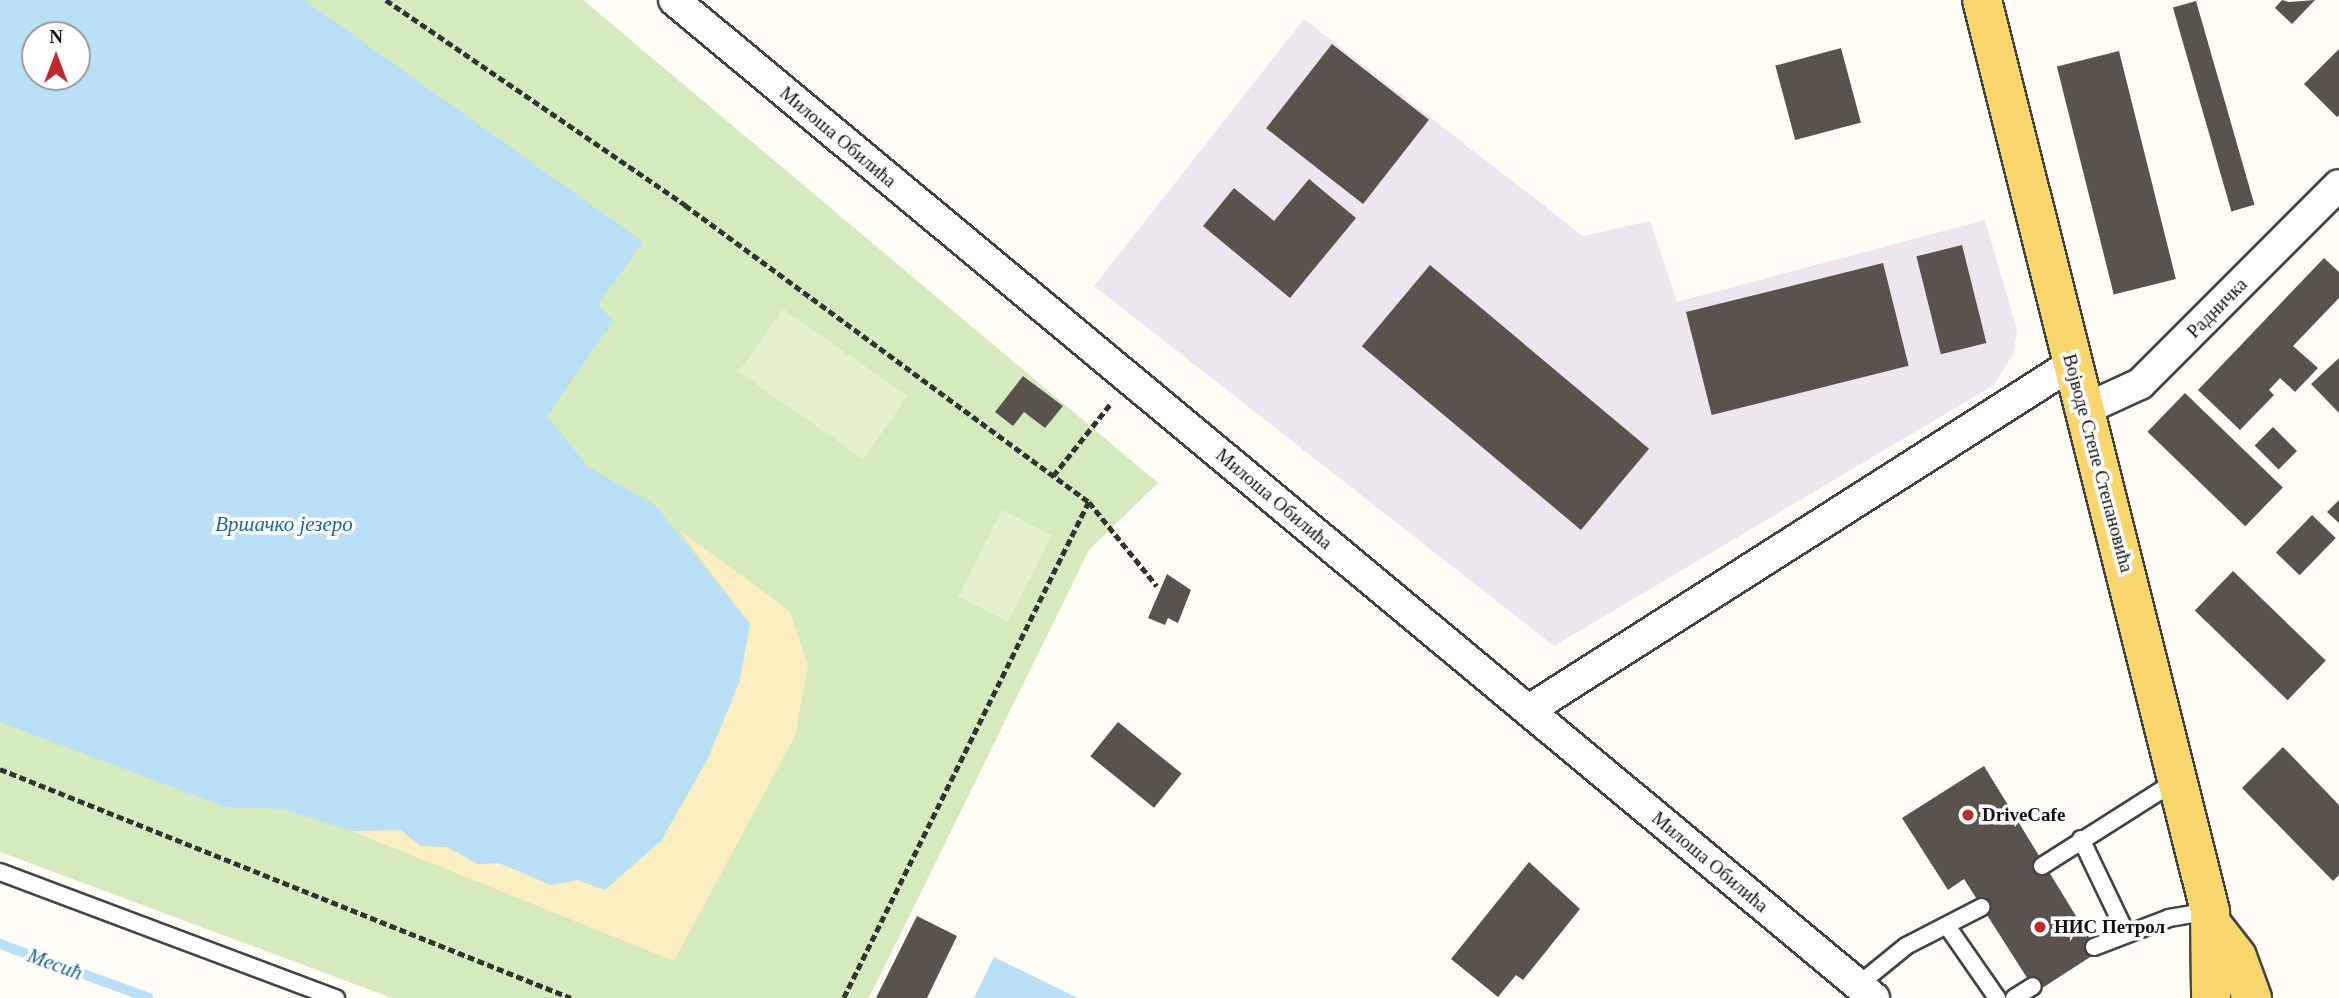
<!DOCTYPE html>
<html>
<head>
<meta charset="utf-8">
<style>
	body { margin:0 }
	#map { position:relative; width:2339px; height:998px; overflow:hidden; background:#fffdf5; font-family:Georgia,serif }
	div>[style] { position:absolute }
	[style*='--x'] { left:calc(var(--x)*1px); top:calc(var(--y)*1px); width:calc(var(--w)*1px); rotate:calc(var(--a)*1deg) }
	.industrial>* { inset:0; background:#eee6ef }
	.green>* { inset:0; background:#d5ebbd }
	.sand>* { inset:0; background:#fbeec1 }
	.pitch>* { inset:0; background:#e6f2cf; transform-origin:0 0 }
	.water>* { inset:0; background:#b9e0f7 }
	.stream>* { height:10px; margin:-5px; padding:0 5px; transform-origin:5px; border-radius:5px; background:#b9e0f7 }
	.building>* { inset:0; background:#5a524d; transform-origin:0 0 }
	.path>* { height:4.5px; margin-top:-2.25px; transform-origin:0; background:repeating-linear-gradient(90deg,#333 0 7px,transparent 0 10.5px) }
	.roads { filter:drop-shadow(2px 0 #444) drop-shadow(-2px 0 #444) drop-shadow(0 2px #444) drop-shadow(0 -2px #444) }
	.lane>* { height:16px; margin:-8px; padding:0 8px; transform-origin:8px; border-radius:8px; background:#fff }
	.street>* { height:30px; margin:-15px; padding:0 15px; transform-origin:15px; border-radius:15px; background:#fff }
	.primary>* { height:38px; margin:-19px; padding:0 19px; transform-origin:19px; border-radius:19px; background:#f9d66b }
	.dots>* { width:19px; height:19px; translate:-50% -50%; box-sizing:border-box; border:4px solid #fff; border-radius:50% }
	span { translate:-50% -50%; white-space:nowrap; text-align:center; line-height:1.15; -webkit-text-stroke:7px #fff; paint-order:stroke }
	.street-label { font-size:19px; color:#111 }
	.poi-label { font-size:19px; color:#111; font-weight:700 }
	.left { translate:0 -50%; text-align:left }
	.water-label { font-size:21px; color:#1768a6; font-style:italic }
	.north { position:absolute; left:21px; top:21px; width:70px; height:70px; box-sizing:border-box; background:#fff; border:2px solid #a0a0a0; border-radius:50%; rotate:0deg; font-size:19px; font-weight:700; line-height:28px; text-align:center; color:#111 }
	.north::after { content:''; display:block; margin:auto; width:24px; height:32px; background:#c4262e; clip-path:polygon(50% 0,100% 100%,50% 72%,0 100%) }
</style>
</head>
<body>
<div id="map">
	<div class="industrial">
		<div style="clip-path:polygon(1304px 19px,1583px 236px,1650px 221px,1677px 302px,1985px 220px,2017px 330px,2013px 354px,1994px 385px,1554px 646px,1094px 286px)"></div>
	</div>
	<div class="green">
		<div style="clip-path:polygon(evenodd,0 0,583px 0,1158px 483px,1089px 550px,869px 998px,392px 998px,0 852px,0 0,35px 35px,77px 35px,77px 77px,35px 77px,35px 35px)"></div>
	</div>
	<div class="sand">
		<div style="clip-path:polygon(679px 530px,790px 611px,808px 666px,795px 736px,674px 961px,351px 831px,401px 830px,421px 846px,447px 847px,478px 864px,499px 863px,551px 885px,578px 880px,605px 889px,661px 840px,707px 760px,739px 683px,750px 624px)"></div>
	</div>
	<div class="pitch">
		<div style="left:783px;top:309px;width:152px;height:77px;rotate:35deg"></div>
		<div style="left:1002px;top:510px;width:56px;height:97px;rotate:27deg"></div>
	</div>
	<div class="water">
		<div style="clip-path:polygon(evenodd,0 0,304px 0,643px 242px,598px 305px,613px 321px,547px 416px,588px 467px,655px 505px,750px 624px,739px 683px,707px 760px,661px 841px,605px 890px,578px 880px,551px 885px,499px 863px,478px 864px,447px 847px,421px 846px,401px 830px,351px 831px,283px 809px,226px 807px,0 722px,0 0,77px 35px,77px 77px,35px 77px,35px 35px,77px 35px)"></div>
		<div style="clip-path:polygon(994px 957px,1078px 998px,974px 998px)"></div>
	</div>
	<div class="stream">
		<div style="--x:0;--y:944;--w:158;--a:19.9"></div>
	</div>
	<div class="building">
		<div style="clip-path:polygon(2282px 0,2289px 2px,2315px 0,2292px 24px,2275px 8px)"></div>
		<div style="left:2196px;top:1px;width:212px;height:24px;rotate:74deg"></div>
		<div style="left:1332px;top:44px;width:123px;height:107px;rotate:38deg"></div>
		<div style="left:1841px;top:48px;width:77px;height:68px;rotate:75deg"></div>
		<div style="clip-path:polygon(2339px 49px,2339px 115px,2337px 117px,2304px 84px)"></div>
		<div style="left:2119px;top:51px;width:235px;height:64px;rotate:76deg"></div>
		<div style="clip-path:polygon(1309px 179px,1356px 218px,1290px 298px,1203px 226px,1234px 188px,1274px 221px)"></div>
		<div style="left:1962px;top:245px;width:101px;height:47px;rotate:76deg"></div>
		<div style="clip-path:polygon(2324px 258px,2339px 272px,2339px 298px,2293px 346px,2318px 368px,2295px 392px,2280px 378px,2269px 390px,2274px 395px,2240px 430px,2198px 390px)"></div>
		<div style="left:1883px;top:263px;width:106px;height:203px;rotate:76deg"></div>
		<div style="left:1430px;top:265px;width:286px;height:106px;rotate:40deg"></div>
		<div style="clip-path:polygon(2339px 358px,2339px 413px,2311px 384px)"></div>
		<div style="clip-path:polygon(1023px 376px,1063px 406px,1045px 428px,1024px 412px,1013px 426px,995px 412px)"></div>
		<div style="left:2185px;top:393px;width:136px;height:54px;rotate:44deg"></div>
		<div style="left:2273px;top:427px;width:34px;height:26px;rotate:45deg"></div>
		<div style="clip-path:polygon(2339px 500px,2339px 523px,2327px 512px)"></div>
		<div style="left:2312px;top:515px;width:33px;height:52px;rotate:44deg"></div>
		<div style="left:2233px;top:571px;width:129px;height:55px;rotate:44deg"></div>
		<div style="clip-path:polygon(1167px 574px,1191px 590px,1178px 623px,1168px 618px,1165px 625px,1148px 618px)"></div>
		<div style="left:1118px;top:722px;width:82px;height:44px;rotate:39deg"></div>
		<div style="clip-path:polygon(2283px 747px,2339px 805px,2339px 875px,2333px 881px,2242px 788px)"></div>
		<div style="clip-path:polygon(1984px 766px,2098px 952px,2036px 992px,1964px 879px,1948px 890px,1902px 818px)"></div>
		<div style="clip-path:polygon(1529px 862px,1580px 909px,1523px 980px,1516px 975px,1498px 997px,1451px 959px)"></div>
		<div style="clip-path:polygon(917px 916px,957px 936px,927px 998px,876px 998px)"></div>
	</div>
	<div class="path">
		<div style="--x:386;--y:0;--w:363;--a:34.4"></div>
		<div style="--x:685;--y:205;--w:501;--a:36.32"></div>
		<div style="--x:1089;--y:502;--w:553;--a:116.29"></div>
		<div style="--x:1053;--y:476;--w:93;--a:-51.5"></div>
		<div style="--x:1089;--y:502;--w:108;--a:51"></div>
		<div style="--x:0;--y:769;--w:615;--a:21.85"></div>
	</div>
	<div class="roads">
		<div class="lane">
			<div style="--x:2081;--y:839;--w:102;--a:64.4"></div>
			<div style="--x:2042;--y:866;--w:159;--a:-32.4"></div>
			<div style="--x:0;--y:872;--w:359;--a:20.6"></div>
			<div style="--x:1947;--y:926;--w:88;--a:55.2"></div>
			<div style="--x:2094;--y:947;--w:80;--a:-21.1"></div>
			<div style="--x:2169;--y:918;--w:42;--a:-9.7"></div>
			<div style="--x:1857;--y:986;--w:63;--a:-39.2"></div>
			<div style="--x:1906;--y:946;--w:85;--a:-27.2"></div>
			<div style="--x:2014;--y:998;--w:22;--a:-32"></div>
		</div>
		<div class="street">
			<div style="--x:674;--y:0;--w:1561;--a:39.75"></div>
			<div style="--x:2081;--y:411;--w:65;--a:-24.6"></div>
			<div style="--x:2140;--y:384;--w:281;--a:-45"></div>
			<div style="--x:1529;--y:710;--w:644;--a:-32.51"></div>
		</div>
		<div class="primary">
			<div style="--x:1982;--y:0;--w:939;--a:75.95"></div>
			<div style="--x:2210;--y:911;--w:87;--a:89.3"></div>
			<div style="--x:2213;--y:926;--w:39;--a:52"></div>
			<div style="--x:2237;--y:957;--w:44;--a:69.9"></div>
		</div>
	</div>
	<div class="dots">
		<div style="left:1968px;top:815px;background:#c4262e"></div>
		<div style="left:2040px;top:927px;background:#c4262e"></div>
	</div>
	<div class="street-label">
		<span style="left:838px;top:137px;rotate:40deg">Милоша Обилића</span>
		<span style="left:2217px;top:308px;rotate:-45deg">Радничка</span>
		<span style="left:2098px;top:463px;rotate:75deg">Војводе Степе Степановића</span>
		<span style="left:1274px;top:499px;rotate:40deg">Милоша Обилића</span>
		<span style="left:1710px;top:862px;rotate:40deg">Милоша Обилића</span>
	</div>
	<div class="poi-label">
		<span class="left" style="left:1982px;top:815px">DriveCafe</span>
		<span class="left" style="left:2054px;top:927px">НИС Петрол</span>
	</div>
	<div class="water-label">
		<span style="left:284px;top:524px">Вршачко језеро</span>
		<span style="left:55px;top:964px;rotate:20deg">Месић</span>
	</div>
	<div class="north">N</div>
</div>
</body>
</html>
